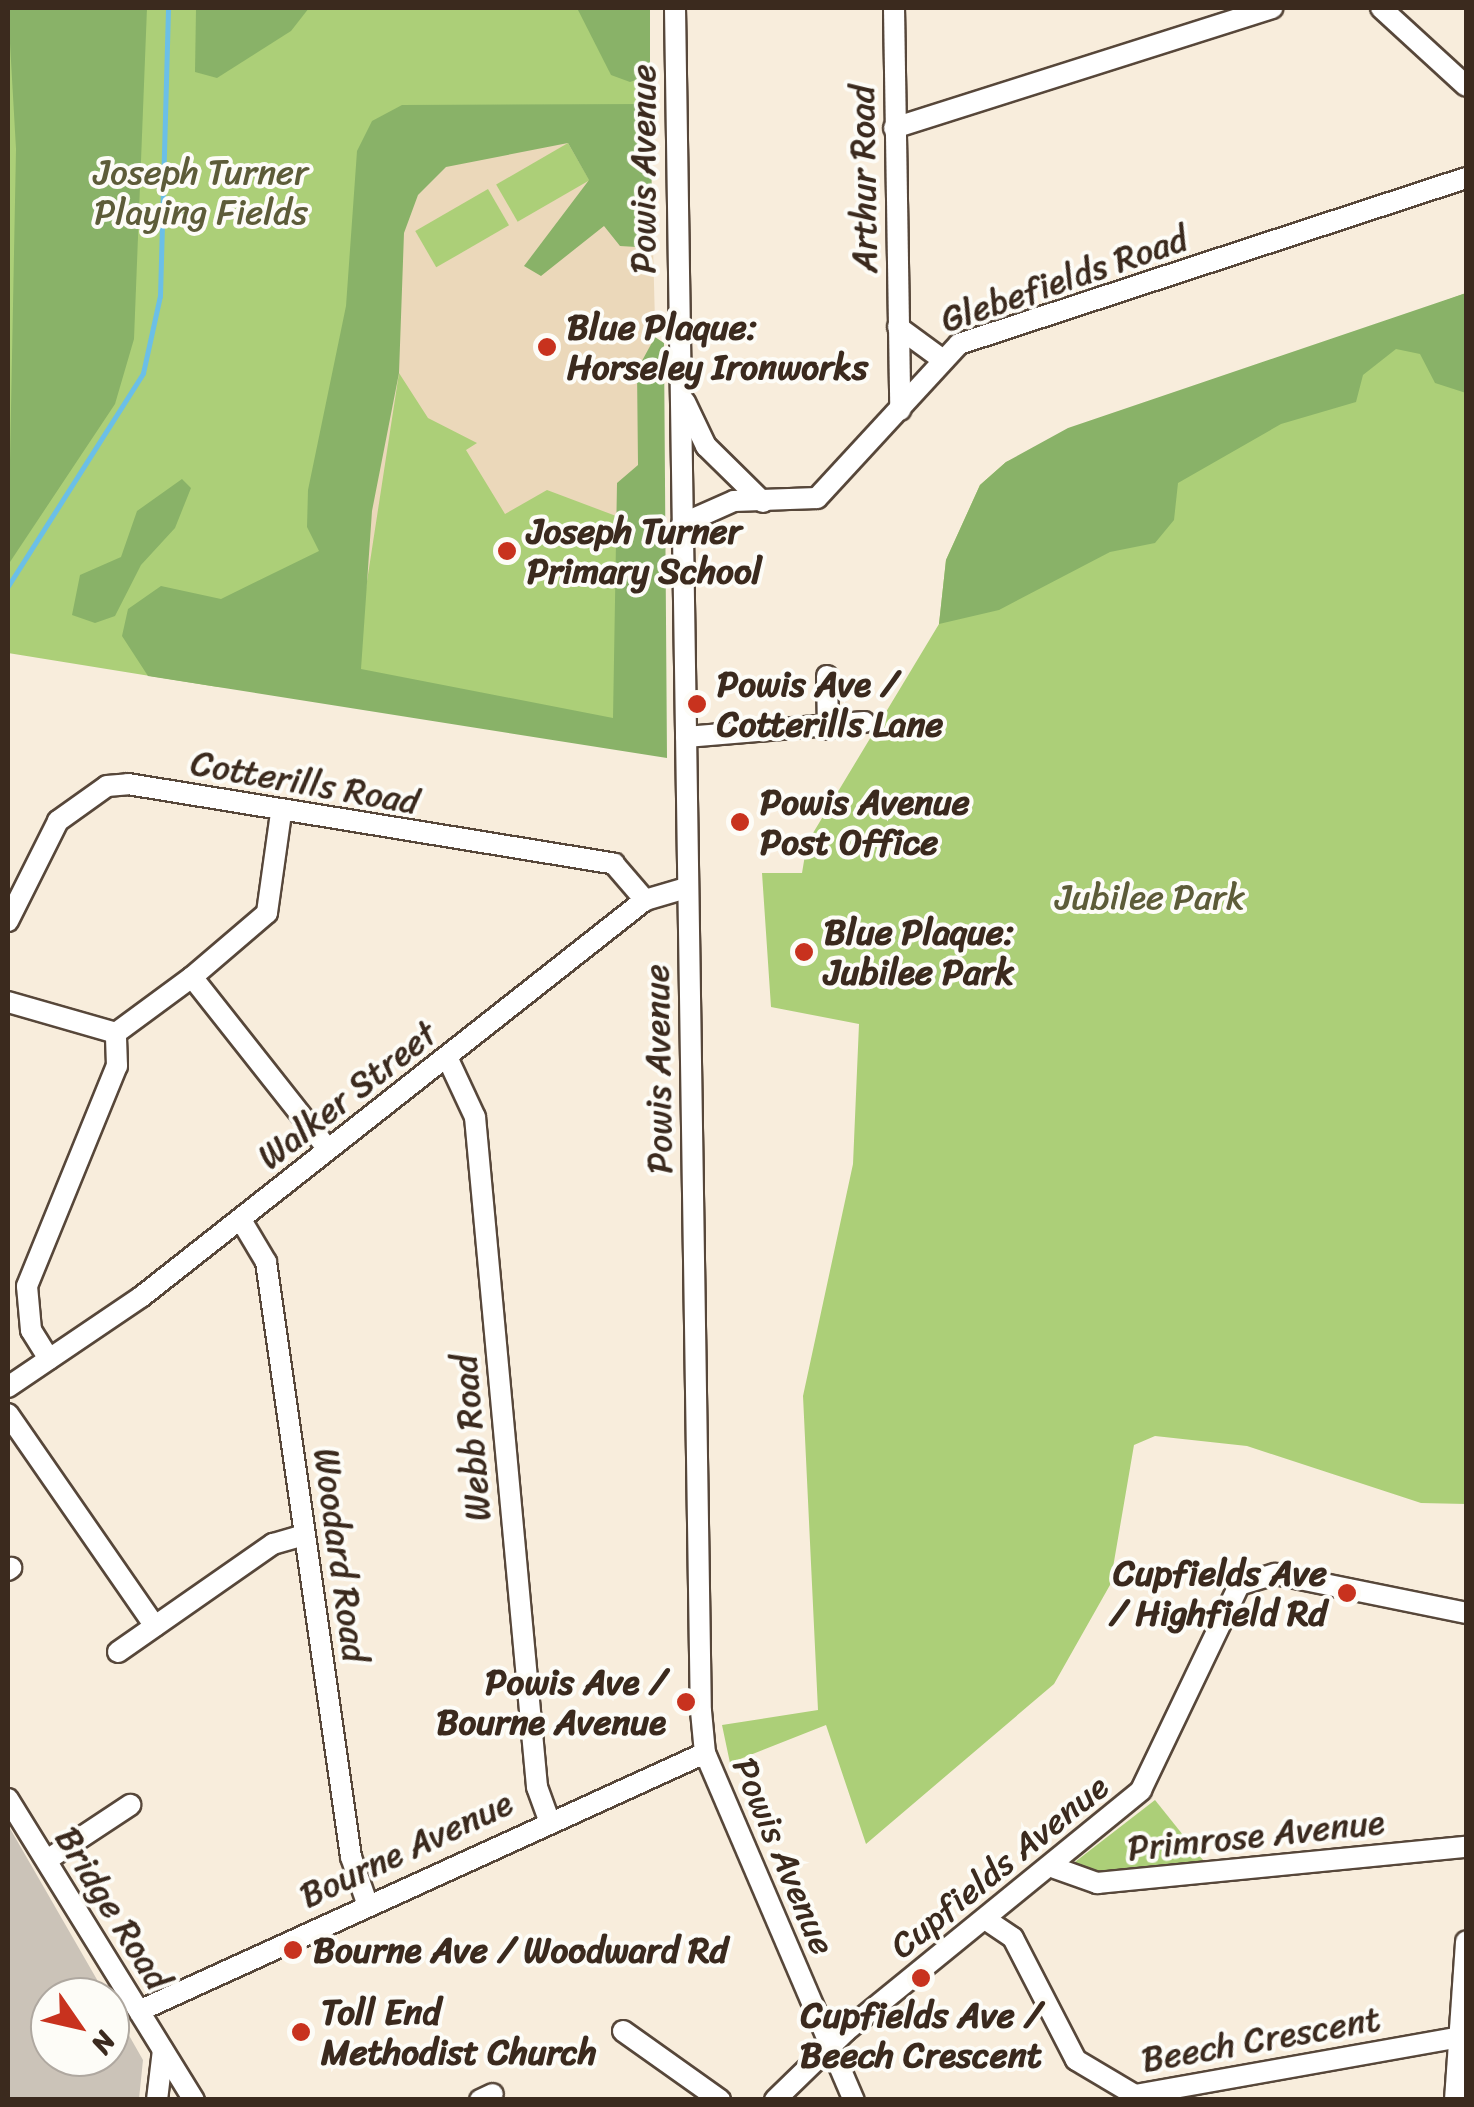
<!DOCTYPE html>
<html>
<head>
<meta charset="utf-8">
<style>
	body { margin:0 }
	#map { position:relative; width:1474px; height:2107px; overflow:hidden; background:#f8eddc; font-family:Sriracha,sans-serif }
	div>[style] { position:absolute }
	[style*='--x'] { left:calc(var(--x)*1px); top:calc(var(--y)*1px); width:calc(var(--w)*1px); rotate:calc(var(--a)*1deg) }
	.built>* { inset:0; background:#ebd8ba }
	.industrial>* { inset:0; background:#cbc3b8 }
	.green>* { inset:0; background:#accf78; transform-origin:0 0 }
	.forest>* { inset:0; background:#89b268 }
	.stream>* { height:5px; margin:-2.5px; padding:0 2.5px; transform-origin:2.5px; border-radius:2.5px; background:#6bbfe7 }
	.roads { filter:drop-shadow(2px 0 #57473a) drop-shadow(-2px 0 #57473a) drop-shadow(0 2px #57473a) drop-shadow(0 -2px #57473a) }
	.street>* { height:20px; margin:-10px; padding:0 10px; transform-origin:10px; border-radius:10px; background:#fff }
	.dots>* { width:28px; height:28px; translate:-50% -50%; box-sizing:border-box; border:5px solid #fdfcf7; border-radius:50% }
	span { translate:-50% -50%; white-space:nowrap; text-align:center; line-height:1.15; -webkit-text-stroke:8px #fdfcf7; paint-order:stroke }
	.street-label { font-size:35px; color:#3b2a1e }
	.park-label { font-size:35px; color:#5d5c39 }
	.poi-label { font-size:35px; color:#3b2a1e; font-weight:700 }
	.left { translate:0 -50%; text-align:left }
	.right { translate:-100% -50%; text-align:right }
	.frame { position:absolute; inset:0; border:10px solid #3b2a1e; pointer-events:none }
	.north { position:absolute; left:30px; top:1977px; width:100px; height:100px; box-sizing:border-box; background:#fdfcf7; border:2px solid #afa8a0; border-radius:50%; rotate:124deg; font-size:28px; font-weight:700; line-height:40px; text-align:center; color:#3b2a1e }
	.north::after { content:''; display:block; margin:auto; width:35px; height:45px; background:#c8321e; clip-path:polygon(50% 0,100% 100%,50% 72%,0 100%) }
</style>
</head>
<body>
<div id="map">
	<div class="built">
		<div style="clip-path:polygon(650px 132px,666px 741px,339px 692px,392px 135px)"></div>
	</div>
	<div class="industrial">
		<div style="clip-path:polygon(8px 1825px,107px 1997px,50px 1997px,50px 2057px,110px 2057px,110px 2002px,143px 2060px,139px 2099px,8px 2099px)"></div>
	</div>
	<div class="green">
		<div style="clip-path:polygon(8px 8px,650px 8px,650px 132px,392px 136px,339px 692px,218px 687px,8px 653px)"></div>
		<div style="left:568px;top:143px;width:43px;height:83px;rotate:60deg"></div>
		<div style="left:488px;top:189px;width:42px;height:84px;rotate:60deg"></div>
		<div style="clip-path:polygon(1466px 293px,1466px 1504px,1421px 1503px,1247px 1446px,1155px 1436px,1134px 1445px,1110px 1585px,1054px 1684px,866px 1844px,826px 1725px,730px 1763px,722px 1725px,818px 1710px,803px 1396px,853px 1164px,859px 1024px,771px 1007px,762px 873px,802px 873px,807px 843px,939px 624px,946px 560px,980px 485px,1006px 462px)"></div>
		<div style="clip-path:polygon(399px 373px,428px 418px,477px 443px,466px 450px,505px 514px,547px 490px,632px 522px,628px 699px,613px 719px,352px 679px)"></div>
		<div style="clip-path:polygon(1155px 1800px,1207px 1865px,1097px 1875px,1071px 1865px)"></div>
	</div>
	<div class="forest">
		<div style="clip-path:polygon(8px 8px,147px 8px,134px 339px,115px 404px,8px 565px,16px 149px)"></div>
		<div style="clip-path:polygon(196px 8px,309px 8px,291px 31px,217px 78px,195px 72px)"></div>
		<div style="clip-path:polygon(577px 8px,650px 8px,650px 75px,630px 82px,611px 75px)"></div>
		<div style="clip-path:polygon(650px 104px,653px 248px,620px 246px,604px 226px,541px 276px,524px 266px,589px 180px,568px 143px,446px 167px,418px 195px,404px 233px,399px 373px,372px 511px,361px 669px,613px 718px,617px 483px,638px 465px,637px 370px,655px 337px,664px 343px,667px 758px,148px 676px,122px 636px,128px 609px,161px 586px,221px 599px,319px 551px,307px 527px,308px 490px,346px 306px,357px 151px,372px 121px,402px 105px)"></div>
		<div style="clip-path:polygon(1466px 293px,1466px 393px,1435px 383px,1420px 354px,1396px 349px,1363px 375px,1356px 402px,1281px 424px,1178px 483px,1174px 520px,1155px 543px,1110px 552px,999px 610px,939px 624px,946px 560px,980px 485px,1006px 462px,1068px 428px)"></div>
		<div style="clip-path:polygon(182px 479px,191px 488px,175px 528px,141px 565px,115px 616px,95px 623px,72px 615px,80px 575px,121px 557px,137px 511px)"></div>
	</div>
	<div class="stream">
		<div style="--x:8;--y:586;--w:252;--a:-57.6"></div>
		<div style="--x:143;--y:373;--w:79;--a:-77.6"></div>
		<div style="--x:160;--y:296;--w:288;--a:-88.4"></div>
	</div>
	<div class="roads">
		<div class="street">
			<div style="--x:675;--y:8;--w:1703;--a:89.13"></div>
			<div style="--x:701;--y:1711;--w:42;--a:84.6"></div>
			<div style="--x:705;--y:1753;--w:378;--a:66.8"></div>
			<div style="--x:894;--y:8;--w:402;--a:89.1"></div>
			<div style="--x:1381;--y:8;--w:115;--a:42.5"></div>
			<div style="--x:894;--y:128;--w:397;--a:-17.6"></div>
			<div style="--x:898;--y:327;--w:51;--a:36.2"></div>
			<div style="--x:685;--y:402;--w:49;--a:64.5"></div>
			<div style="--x:706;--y:446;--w:80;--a:44.5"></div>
			<div style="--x:682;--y:524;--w:57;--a:-23.9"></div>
			<div style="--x:734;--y:501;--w:83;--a:-2.1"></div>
			<div style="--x:817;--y:498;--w:209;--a:-47.3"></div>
			<div style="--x:959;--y:344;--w:533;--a:-18.13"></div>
			<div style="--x:827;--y:676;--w:53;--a:88.9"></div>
			<div style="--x:686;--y:737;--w:179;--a:-4.8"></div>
			<div style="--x:281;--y:813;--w:101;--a:98"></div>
			<div style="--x:267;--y:913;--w:99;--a:139.5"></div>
			<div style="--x:192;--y:977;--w:219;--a:51.7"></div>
			<div style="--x:8;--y:921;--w:112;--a:-63.4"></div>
			<div style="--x:58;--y:821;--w:60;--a:-35.5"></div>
			<div style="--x:107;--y:786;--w:21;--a:-5"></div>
			<div style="--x:128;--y:784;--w:493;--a:9.3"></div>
			<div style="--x:614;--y:864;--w:48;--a:49.3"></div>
			<div style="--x:8;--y:1002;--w:112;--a:16"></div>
			<div style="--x:116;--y:1033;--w:94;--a:-36.4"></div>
			<div style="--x:447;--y:1057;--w:66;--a:65"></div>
			<div style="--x:475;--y:1117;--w:673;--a:84.71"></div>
			<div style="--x:537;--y:1787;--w:32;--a:70"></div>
			<div style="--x:241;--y:1220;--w:49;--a:59.2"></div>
			<div style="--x:266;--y:1262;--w:601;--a:81.87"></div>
			<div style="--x:351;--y:1857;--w:49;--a:70.8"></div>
			<div style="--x:49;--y:1359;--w:34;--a:-122"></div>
			<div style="--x:31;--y:1330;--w:44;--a:-95.2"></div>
			<div style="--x:27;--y:1286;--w:238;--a:-67.8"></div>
			<div style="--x:117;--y:1066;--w:33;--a:-92"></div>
			<div style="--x:8;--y:1387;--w:161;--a:-34.1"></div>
			<div style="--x:141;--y:1297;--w:642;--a:-38.23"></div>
			<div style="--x:645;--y:900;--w:43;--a:-16.3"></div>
			<div style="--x:8;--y:1414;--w:258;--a:55.3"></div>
			<div style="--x:8;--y:1570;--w:4;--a:-34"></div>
			<div style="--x:118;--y:1652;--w:189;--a:-34.9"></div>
			<div style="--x:273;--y:1544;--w:33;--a:-16"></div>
			<div style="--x:8;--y:1799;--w:354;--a:58.3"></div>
			<div style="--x:47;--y:1860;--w:100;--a:-33.5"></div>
			<div style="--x:1055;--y:1868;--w:45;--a:19.7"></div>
			<div style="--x:1097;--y:1883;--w:371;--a:-5.6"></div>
			<div style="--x:988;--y:1921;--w:30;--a:34"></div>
			<div style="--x:1013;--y:1938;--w:137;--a:62.7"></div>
			<div style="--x:1076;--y:2060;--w:69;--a:30.7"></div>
			<div style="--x:1135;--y:2095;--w:325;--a:-10.1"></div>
			<div style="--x:139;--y:2011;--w:622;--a:-24.5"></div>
			<div style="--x:623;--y:2031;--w:119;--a:35.4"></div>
			<div style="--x:157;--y:2100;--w:50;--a:-83.2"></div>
			<div style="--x:480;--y:2100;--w:14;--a:-25"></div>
			<div style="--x:775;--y:2100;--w:99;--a:-44.2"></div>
			<div style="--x:846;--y:2031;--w:381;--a:-39.2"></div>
			<div style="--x:1141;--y:1790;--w:227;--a:-64.4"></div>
			<div style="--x:1239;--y:1585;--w:38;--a:-17"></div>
			<div style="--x:1275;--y:1574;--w:195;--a:11.5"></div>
			<div style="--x:1455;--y:2100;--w:159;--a:-86"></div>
		</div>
	</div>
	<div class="dots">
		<div style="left:547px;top:347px;background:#c8321e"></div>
		<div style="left:507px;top:551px;background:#c8321e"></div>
		<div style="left:697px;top:704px;background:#c8321e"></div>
		<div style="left:740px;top:822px;background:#c8321e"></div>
		<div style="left:804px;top:952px;background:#c8321e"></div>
		<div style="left:1347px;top:1593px;background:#c8321e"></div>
		<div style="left:686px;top:1702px;background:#c8321e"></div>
		<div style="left:293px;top:1950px;background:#c8321e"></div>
		<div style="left:921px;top:1978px;background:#c8321e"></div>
		<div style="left:301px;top:2032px;background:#c8321e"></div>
	</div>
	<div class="street-label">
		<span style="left:643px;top:169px;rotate:-90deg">Powis Avenue</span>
		<span style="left:863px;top:179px;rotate:-91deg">Arthur Road</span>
		<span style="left:1064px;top:279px;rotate:-19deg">Glebefields Road</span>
		<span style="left:305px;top:782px;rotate:10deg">Cotterills Road</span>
		<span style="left:658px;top:1069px;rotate:-91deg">Powis Avenue</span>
		<span style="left:347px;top:1095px;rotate:-38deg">Walker Street</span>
		<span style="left:471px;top:1438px;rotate:-95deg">Webb Road</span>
		<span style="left:341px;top:1555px;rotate:82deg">Woodard Road</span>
		<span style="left:1256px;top:1835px;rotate:-6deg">Primrose Avenue</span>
		<span style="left:406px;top:1849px;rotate:-25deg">Bourne Avenue</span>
		<span style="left:784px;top:1856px;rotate:67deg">Powis Avenue</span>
		<span style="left:999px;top:1866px;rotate:-39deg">Cupfields Avenue</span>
		<span style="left:113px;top:1908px;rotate:58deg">Bridge Road</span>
		<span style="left:1261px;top:2039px;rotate:-10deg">Beech Crescent</span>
	</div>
	<div class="park-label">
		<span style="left:201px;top:192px">Joseph Turner<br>Playing Fields</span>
		<span style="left:1150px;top:897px">Jubilee Park</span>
	</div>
	<div class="poi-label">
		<span class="left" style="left:567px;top:347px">Blue Plaque:<br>Horseley Ironworks</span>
		<span class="left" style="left:527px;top:551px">Joseph Turner<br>Primary School</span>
		<span class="left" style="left:717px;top:704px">Powis Ave /<br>Cotterills Lane</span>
		<span class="left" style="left:760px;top:822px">Powis Avenue<br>Post Office</span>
		<span class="left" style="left:824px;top:952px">Blue Plaque:<br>Jubilee Park</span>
		<span class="right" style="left:1327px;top:1593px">Cupfields Ave<br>/ Highfield Rd</span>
		<span class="right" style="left:666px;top:1702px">Powis Ave /<br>Bourne Avenue</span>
		<span class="left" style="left:313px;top:1950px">Bourne Ave / Woodward Rd</span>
		<span class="left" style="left:321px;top:2032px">Toll End<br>Methodist Church</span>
		<span style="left:921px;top:2035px">Cupfields Ave /<br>Beech Crescent</span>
	</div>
	<div class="frame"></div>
	<div class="north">N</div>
</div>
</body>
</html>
